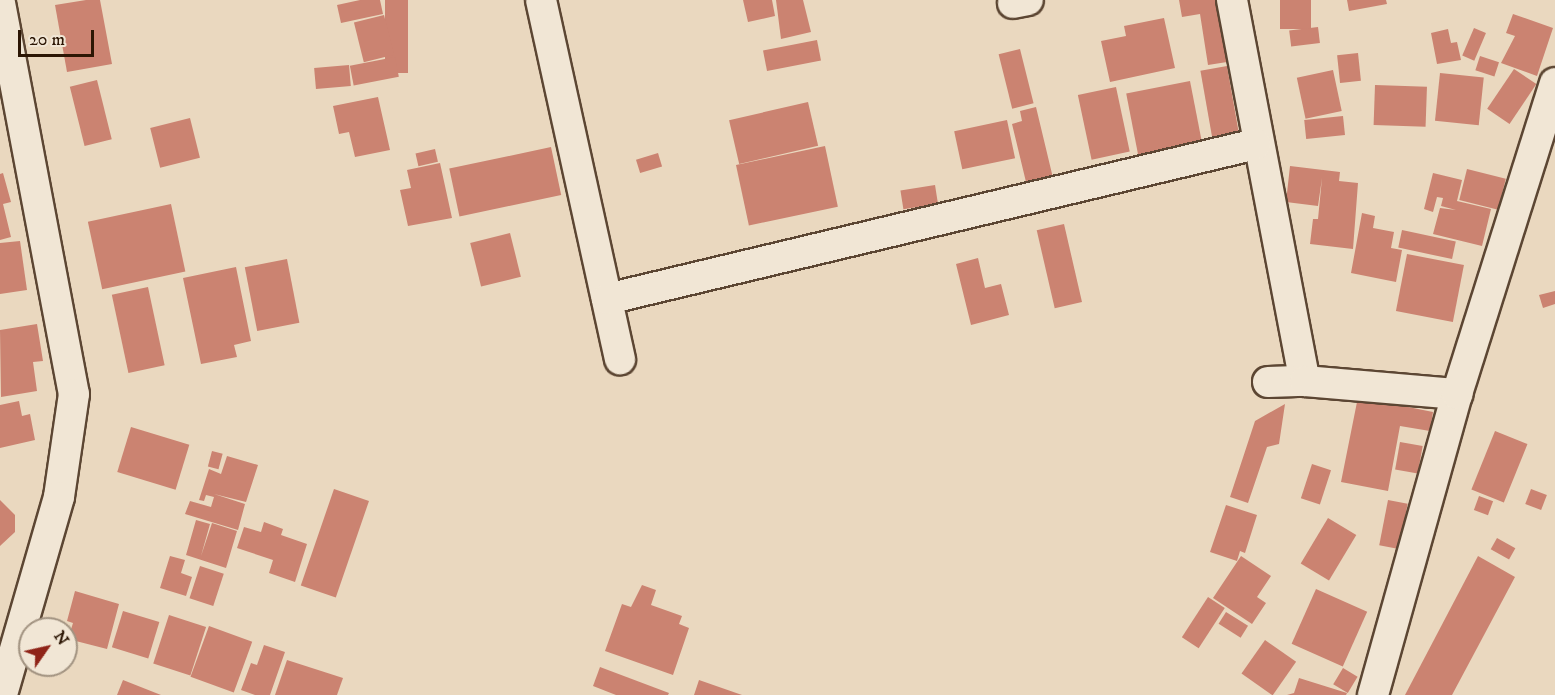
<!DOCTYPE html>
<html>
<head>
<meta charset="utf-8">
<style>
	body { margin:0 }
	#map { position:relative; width:1555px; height:695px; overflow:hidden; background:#ead8bf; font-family:"IM FELL DW Pica",serif }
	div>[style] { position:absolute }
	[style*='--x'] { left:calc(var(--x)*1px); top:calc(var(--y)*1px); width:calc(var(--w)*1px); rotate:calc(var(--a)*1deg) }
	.building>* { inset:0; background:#cb8371; transform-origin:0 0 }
	.roads { filter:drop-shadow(2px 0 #5c4633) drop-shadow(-2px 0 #5c4633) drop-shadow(0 2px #5c4633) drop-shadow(0 -2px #5c4633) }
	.minor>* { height:30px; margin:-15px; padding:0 15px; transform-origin:15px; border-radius:15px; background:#f1e6d5 }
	span { translate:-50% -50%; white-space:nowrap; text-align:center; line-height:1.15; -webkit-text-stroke:4.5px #f1e6d5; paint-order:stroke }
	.north { position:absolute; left:18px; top:617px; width:60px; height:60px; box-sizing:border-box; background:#f1e6d5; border:2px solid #a29381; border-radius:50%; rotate:56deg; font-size:16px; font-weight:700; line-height:24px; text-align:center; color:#2c1604 }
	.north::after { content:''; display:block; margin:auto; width:21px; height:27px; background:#8f2418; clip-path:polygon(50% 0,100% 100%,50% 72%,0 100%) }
	.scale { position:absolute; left:18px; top:30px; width:76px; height:27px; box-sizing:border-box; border:3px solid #2c1604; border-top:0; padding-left:8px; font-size:18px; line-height:21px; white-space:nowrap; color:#2c1604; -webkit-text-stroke:4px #f1e6d5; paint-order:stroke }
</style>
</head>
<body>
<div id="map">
	<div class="building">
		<div style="clip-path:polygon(86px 0,100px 0,112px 64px,67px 72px,55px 5px)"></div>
		<div style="clip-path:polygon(360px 0,380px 0,383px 14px,341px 23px,337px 5px)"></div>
		<div style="left:385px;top:0;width:23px;height:73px"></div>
		<div style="clip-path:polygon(743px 0,772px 0,775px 16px,748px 22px)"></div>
		<div style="clip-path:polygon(776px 0,803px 0,811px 32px,781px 39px)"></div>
		<div style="clip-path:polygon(1179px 0,1216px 0,1227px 62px,1208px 65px,1200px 14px,1182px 17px)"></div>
		<div style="left:1280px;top:0;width:31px;height:29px"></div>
		<div style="clip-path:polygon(1347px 0,1386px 0,1387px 4px,1349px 11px)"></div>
		<div style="clip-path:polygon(1513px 14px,1553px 28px,1537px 76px,1501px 63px,1515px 36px,1506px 33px)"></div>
		<div style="left:384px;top:15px;width:41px;height:31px;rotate:76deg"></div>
		<div style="clip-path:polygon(1164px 18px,1175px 68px,1110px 82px,1101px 41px,1126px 36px,1124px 26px)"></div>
		<div style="left:1318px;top:27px;width:16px;height:29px;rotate:83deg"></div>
		<div style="left:1474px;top:28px;width:13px;height:30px;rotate:23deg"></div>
		<div style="clip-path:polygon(1448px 29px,1451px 43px,1457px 42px,1461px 60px,1437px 64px,1431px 33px)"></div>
		<div style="left:817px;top:40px;width:21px;height:55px;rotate:79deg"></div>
		<div style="left:1020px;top:49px;width:56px;height:22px;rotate:76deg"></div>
		<div style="left:1358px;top:53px;width:28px;height:21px;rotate:84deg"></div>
		<div style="left:1480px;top:56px;width:20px;height:15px;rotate:18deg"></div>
		<div style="left:395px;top:57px;width:20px;height:46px;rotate:79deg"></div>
		<div style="left:349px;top:65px;width:21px;height:35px;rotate:85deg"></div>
		<div style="left:1227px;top:66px;width:78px;height:27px;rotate:80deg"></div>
		<div style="left:1514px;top:69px;width:27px;height:48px;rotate:34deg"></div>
		<div style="left:1333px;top:70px;width:42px;height:37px;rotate:78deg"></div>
		<div style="left:1440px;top:73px;width:44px;height:48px;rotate:6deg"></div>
		<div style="left:97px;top:80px;width:61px;height:28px;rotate:76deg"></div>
		<div style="left:1190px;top:81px;width:66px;height:65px;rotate:79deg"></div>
		<div style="left:1375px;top:85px;width:52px;height:40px;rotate:2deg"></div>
		<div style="left:1116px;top:87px;width:66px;height:39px;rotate:78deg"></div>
		<div style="clip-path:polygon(378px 97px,390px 150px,355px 157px,349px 132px,339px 134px,333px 106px)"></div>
		<div style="left:808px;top:102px;width:45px;height:81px;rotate:77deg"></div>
		<div style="clip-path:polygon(1036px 107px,1053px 178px,1035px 186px,1034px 181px,1026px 182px,1012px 124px,1022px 121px,1020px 111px)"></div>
		<div style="left:1343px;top:116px;width:19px;height:39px;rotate:84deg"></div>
		<div style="left:190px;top:118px;width:41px;height:41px;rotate:76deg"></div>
		<div style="left:1007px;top:120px;width:39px;height:54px;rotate:78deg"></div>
		<div style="left:825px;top:146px;width:62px;height:91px;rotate:78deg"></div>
		<div style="left:551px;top:147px;width:49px;height:104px;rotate:78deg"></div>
		<div style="left:435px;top:149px;width:13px;height:20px;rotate:77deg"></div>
		<div style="left:658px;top:153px;width:14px;height:23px;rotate:73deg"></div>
		<div style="clip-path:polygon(440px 163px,452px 218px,408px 226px,400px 190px,411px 188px,407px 170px)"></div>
		<div style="clip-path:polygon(1290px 166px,1340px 172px,1339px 181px,1358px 183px,1353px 249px,1310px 244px,1313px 219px,1318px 219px,1322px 178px,1318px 206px,1286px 202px)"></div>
		<div style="left:1467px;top:169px;width:40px;height:32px;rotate:14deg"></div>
		<div style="clip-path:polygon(3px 173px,11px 202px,3px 204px,11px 237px,0 240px,0 174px)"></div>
		<div style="clip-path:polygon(1433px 173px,1462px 180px,1457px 201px,1491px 209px,1482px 246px,1433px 234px,1440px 208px,1456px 210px,1441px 206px,1443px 198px,1437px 197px,1433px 212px,1424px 209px)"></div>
		<div style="left:935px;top:185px;width:19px;height:35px;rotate:81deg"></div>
		<div style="left:171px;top:204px;width:69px;height:85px;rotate:78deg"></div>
		<div style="clip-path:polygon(1362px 213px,1375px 216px,1373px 228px,1394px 232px,1391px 248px,1402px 250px,1396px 282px,1351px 273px)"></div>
		<div style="left:1064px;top:224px;width:80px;height:28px;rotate:77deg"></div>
		<div style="left:1402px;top:230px;width:55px;height:18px;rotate:12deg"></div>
		<div style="left:510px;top:233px;width:45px;height:41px;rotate:76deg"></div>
		<div style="clip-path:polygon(20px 241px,27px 290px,0 294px,0 243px)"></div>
		<div style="left:1407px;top:254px;width:58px;height:58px;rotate:11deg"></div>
		<div style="clip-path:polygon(978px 258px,985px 288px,1001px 284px,1009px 315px,971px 325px,956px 264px)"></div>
		<div style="left:287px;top:259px;width:65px;height:43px;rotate:79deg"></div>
		<div style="clip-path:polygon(236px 267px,251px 341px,234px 345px,237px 357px,201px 364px,183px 278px)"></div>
		<div style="left:148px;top:287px;width:80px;height:37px;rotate:78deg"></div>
		<div style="clip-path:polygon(1555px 291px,1555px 304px,1543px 308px,1539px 295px)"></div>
		<div style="clip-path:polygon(37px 324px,43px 361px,33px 362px,37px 391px,1px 397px,0 330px)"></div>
		<div style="clip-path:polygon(1358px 397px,1433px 412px,1430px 431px,1400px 426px,1388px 491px,1341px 482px)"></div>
		<div style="clip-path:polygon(19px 401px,22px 416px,30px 414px,35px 440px,0 448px,0 405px)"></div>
		<div style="clip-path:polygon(1285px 404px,1279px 444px,1267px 447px,1248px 503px,1230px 497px,1255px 421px)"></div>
		<div style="left:131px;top:427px;width:61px;height:47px;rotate:17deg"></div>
		<div style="left:1495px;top:431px;width:35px;height:63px;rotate:22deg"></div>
		<div style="left:1400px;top:442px;width:23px;height:28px;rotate:10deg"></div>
		<div style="left:212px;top:451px;width:11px;height:16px;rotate:15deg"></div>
		<div style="clip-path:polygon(227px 456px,258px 465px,246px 502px,214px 494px,245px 504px,238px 530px,185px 514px,190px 501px,211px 507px,214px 497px,206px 495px,204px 501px,199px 500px,209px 469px,221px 474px)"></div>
		<div style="left:1312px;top:464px;width:20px;height:36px;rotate:18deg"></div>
		<div style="left:334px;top:489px;width:37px;height:102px;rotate:19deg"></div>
		<div style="left:1531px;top:489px;width:17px;height:16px;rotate:21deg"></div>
		<div style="left:1479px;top:496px;width:15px;height:15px;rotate:20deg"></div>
		<div style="clip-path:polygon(0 500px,15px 515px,15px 532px,0 546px)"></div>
		<div style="left:1388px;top:500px;width:20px;height:46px;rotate:11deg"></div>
		<div style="clip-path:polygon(1226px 505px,1257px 515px,1245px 553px,1240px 551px,1237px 561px,1210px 552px)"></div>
		<div style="left:1328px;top:518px;width:33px;height:53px;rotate:31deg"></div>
		<div style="clip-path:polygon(196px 520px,210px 524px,201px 556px,212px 523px,237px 531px,226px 568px,186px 555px)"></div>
		<div style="clip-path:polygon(264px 522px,283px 529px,281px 535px,307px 544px,295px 582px,269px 573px,273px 560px,237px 548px,244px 527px,261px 532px)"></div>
		<div style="left:1497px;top:538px;width:21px;height:13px;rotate:29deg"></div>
		<div style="clip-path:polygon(170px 556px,185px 560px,181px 573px,192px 577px,186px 596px,160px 588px)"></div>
		<div style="clip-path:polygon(1241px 556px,1271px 576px,1257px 597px,1266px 603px,1252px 624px,1213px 598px)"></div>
		<div style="clip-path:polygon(1478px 556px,1515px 577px,1452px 695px,1405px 695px)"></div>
		<div style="left:200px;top:566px;width:25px;height:34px;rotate:18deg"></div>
		<div style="clip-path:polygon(642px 585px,656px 590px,651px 605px,682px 616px,679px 624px,689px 628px,673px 675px,605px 651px,622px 604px,631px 607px)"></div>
		<div style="left:1316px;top:589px;width:56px;height:60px;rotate:24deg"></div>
		<div style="clip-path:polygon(75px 591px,119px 604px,107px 649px,68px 639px,73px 623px,67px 621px)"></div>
		<div style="left:1208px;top:597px;width:20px;height:48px;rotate:33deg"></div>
		<div style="left:123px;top:611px;width:38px;height:38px;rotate:17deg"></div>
		<div style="left:1226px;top:612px;width:26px;height:14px;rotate:32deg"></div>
		<div style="left:169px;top:615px;width:39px;height:51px;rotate:18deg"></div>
		<div style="left:209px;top:626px;width:46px;height:54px;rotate:20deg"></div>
		<div style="left:1265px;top:640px;width:38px;height:41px;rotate:35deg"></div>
		<div style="clip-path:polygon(264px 645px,285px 652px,270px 695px,255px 695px,241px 690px,251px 663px,257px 665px)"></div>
		<div style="clip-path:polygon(287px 660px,343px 678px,337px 695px,275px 695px)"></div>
		<div style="clip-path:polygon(600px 667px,669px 693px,668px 695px,616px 695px,593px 686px)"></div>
		<div style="left:1343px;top:668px;width:17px;height:19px;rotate:31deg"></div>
		<div style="clip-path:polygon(1299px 678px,1347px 693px,1346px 695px,1287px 695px,1294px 693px)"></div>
		<div style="clip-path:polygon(123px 680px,161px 695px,117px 695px)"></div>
		<div style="clip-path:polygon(699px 680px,742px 695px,694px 695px)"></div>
	</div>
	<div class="roads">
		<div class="minor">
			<div style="--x:541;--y:0;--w:368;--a:77.6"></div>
			<div style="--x:1232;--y:0;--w:388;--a:79.2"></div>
			<div style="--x:0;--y:3;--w:398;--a:79.3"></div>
			<div style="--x:74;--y:394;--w:104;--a:98.3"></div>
			<div style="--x:59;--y:497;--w:206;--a:106.1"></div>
			<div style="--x:1013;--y:3;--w:15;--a:-11"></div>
			<div style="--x:607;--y:299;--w:667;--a:-13.43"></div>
			<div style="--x:1268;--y:382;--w:37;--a:-2"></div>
			<div style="--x:1305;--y:381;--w:153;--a:4.9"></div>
			<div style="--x:1373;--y:695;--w:313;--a:-74.4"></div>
			<div style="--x:1457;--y:394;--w:326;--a:-72.5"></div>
		</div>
	</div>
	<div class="north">N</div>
	<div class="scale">20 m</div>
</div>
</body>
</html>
